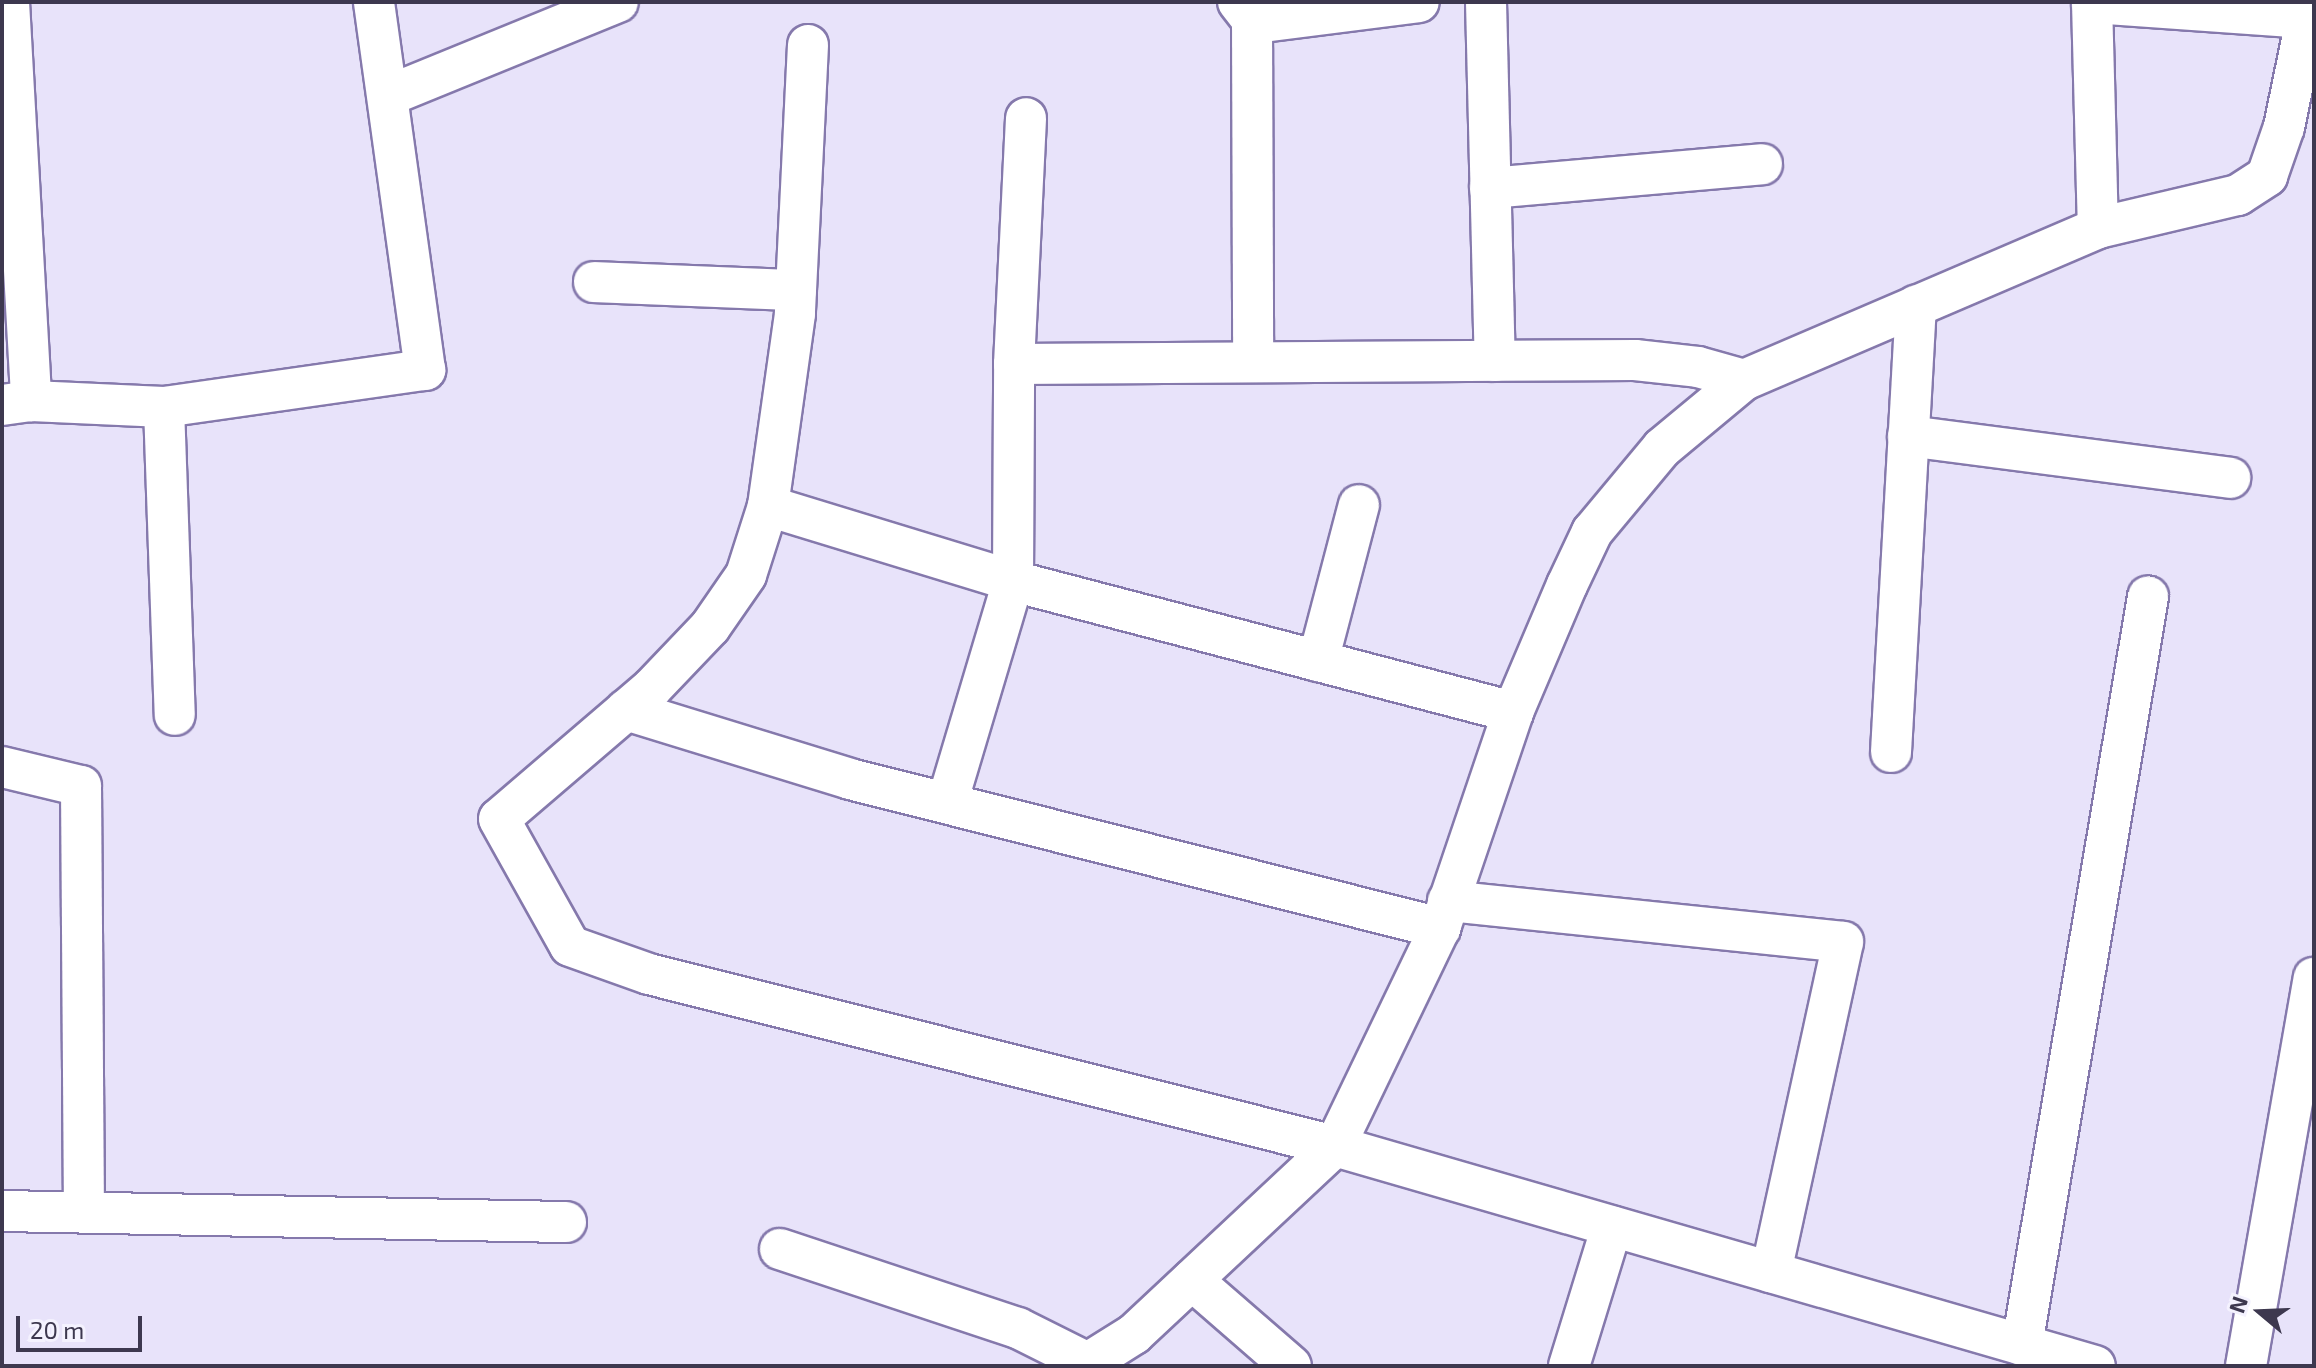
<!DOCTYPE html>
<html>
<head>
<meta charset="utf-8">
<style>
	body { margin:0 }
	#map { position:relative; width:2316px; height:1368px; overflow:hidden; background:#e8e3fa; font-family:"Exo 2",sans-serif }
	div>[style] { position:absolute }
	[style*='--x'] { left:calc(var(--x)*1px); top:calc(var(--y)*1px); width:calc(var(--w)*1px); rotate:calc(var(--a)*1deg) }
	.roads { filter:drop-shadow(2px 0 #8579ac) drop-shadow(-2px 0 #8579ac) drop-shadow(0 2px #8579ac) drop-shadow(0 -2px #8579ac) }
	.minor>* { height:40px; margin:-20px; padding:0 20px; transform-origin:20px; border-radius:20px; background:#fff }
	span { translate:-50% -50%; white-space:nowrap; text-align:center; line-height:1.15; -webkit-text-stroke:6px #f4f2fe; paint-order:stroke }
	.frame { position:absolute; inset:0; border:4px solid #3d384f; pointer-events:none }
	.north { position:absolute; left:2220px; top:1272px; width:80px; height:80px; -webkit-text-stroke:6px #f4f2fe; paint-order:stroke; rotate:289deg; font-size:22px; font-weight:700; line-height:32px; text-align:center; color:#3d384f }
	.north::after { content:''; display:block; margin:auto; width:28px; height:36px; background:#3d384f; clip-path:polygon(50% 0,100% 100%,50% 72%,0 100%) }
	.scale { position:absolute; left:16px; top:1316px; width:126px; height:36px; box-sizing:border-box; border:4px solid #3d384f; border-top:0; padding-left:10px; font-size:24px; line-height:28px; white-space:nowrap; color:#3d384f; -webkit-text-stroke:6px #f4f2fe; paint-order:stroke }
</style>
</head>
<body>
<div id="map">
	<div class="roads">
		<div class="minor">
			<div style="--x:9;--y:2;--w:400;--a:86.8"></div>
			<div style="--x:1238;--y:2;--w:23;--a:52"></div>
			<div style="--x:1252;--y:20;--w:11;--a:10"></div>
			<div style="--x:1263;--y:22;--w:157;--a:-7.3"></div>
			<div style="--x:1486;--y:2;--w:359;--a:88.6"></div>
			<div style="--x:2092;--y:2;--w:226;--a:88.5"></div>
			<div style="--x:2092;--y:3;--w:216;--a:4"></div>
			<div style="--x:1252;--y:20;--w:342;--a:89.8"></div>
			<div style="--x:808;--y:45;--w:269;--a:92.8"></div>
			<div style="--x:795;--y:314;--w:194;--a:98"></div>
			<div style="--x:768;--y:506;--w:72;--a:107.7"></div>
			<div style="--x:746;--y:575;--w:63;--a:124.7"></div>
			<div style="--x:710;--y:627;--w:84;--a:133.6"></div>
			<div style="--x:652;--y:688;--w:201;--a:139.4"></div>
			<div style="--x:499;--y:819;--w:145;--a:60.8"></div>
			<div style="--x:570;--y:946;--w:84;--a:19.5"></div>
			<div style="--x:649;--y:974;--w:707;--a:14.08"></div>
			<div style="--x:1335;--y:1146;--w:791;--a:16.14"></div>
			<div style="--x:390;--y:95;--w:246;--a:-22.2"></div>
			<div style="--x:1490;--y:188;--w:273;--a:-5"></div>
			<div style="--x:594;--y:282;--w:202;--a:2.3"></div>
			<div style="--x:1014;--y:364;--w:621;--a:-0.37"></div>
			<div style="--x:1635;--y:360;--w:63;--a:6.3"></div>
			<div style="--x:1698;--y:367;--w:48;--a:15.8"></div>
			<div style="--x:2;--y:405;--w:29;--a:-8"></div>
			<div style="--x:31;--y:401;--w:133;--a:2.6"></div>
			<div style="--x:164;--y:407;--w:264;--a:-8.1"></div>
			<div style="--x:425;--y:370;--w:372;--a:-97.9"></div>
			<div style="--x:164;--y:407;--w:308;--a:88"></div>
			<div style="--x:1908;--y:436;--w:325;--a:7.4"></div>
			<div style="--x:768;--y:506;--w:256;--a:17"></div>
			<div style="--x:1013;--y:581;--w:517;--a:14.68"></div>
			<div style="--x:1318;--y:661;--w:161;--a:-75.3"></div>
			<div style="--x:626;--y:710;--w:234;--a:17.1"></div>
			<div style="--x:850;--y:779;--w:609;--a:14.17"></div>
			<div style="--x:1891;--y:752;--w:447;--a:-86.8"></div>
			<div style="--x:2;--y:767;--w:81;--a:13.5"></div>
			<div style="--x:81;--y:786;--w:426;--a:89.6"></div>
			<div style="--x:947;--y:803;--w:232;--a:-73.4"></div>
			<div style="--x:1013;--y:581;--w:217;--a:-89.7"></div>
			<div style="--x:1014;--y:364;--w:246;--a:-87.2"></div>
			<div style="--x:1448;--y:901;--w:397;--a:5.9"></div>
			<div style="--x:1843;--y:942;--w:338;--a:102.3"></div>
			<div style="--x:2;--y:1211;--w:564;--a:1.12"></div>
			<div style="--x:780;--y:1249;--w:251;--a:18.4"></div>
			<div style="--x:1018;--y:1328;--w:78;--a:26.6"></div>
			<div style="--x:1192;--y:1280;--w:131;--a:41"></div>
			<div style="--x:2022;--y:1345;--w:759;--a:-80.44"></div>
			<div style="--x:1083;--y:1366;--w:60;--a:-32.1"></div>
			<div style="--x:1134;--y:1334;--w:275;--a:-43.1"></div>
			<div style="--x:1335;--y:1146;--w:242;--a:-64.3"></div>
			<div style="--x:1440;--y:928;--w:228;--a:-71.3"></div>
			<div style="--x:1513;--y:712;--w:138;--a:-67"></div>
			<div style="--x:1567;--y:585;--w:59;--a:-64.7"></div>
			<div style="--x:1592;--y:532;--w:109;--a:-50.2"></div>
			<div style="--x:1662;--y:448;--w:107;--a:-39.7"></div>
			<div style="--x:1744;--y:380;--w:385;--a:-23.2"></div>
			<div style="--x:2098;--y:228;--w:144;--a:-13.3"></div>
			<div style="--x:2238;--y:195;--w:35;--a:-33"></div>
			<div style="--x:2267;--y:176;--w:52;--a:-70.9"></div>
			<div style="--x:2284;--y:127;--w:128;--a:-78.3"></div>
			<div style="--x:1569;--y:1366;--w:146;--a:-72.9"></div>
			<div style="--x:2246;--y:1366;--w:394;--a:-80.1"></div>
		</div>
	</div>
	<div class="frame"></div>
	<div class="north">N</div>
	<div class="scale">20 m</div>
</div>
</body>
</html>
